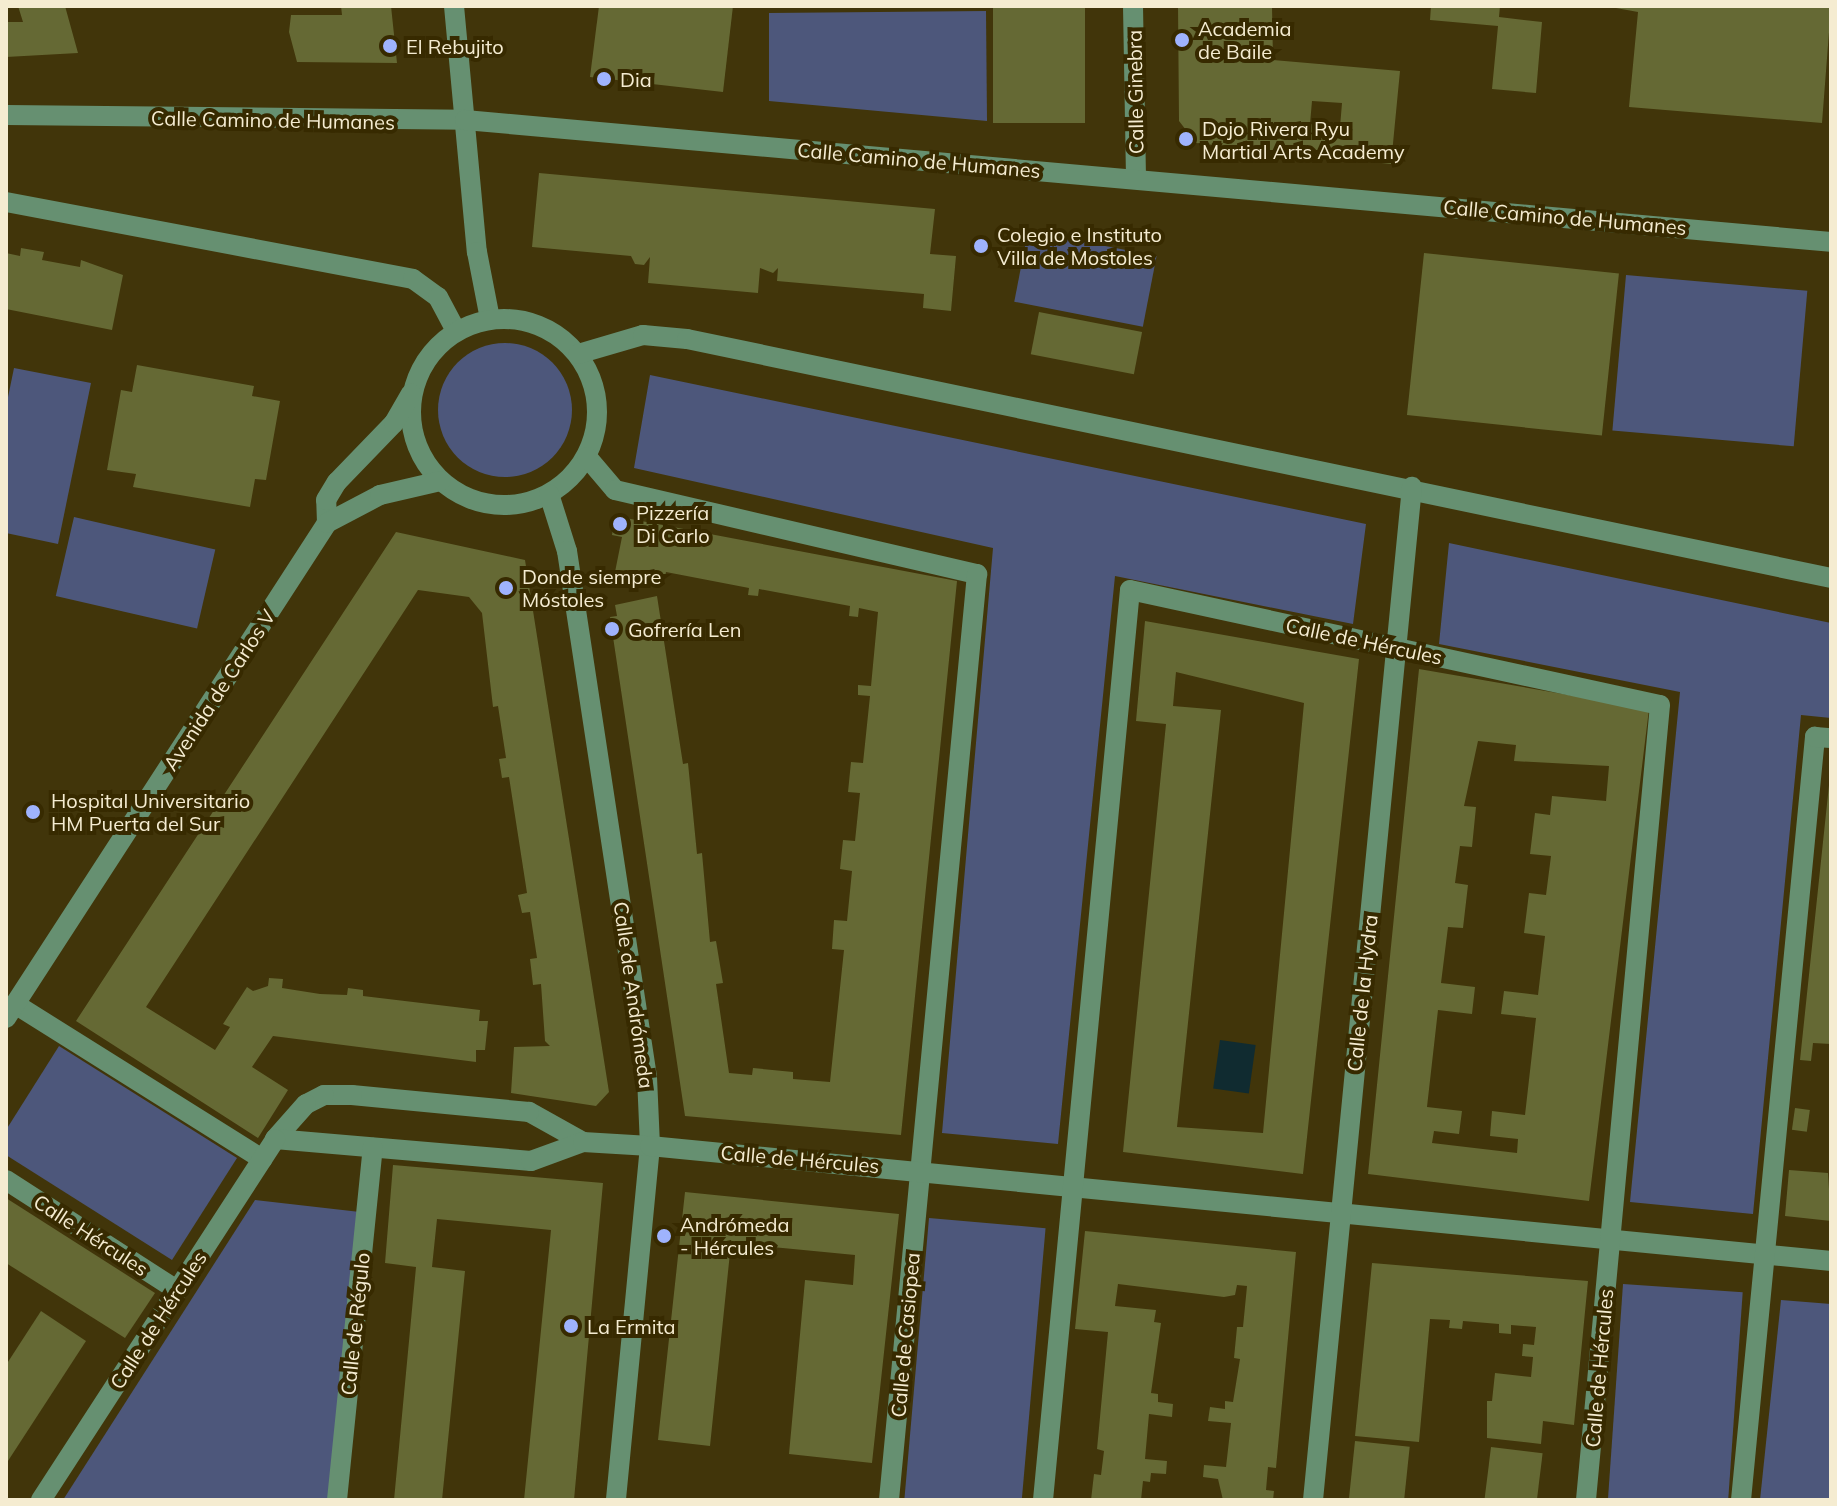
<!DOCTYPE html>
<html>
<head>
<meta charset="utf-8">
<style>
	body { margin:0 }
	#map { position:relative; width:1837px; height:1506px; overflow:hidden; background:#41350a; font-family:Mulish,sans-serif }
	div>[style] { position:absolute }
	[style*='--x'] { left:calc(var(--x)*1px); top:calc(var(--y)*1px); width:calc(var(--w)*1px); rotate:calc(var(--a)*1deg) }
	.green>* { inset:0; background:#4d577b; transform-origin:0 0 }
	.round { border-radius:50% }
	.water>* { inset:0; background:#102b30; transform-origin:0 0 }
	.building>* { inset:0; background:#656934; transform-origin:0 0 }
	.minor>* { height:20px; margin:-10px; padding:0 10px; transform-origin:10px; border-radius:10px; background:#669071 }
	.minor>.ring { margin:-10px; padding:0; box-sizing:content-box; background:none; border:20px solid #669071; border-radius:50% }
	.dots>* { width:22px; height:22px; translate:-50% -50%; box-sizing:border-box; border:4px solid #372a00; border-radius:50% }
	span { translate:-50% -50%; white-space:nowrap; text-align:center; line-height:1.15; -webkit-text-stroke:8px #372a00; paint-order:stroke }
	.poi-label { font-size:20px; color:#f5ecd1 }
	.left { translate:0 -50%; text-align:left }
	.street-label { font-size:20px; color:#f5ecd1 }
	.frame { position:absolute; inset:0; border:8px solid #f5ecd1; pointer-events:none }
</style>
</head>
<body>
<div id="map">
	<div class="green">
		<div style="clip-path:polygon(986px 11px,987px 121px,769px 101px,769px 13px)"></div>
		<div style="left:1028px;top:231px;width:131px;height:72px;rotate:11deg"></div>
		<div style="left:1626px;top:275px;width:182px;height:156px;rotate:5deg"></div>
		<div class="round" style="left:438px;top:343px;width:134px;height:134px"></div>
		<div style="clip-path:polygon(14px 368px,91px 383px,58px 544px,6px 533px,6px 407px)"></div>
		<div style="clip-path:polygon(650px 375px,1366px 524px,1353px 624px,1115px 576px,1058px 1144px,942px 1133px,993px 548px,634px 468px)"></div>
		<div style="left:74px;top:517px;width:145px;height:81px;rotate:13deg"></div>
		<div style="clip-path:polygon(1449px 543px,1831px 623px,1831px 718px,1801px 715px,1753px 1214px,1630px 1202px,1680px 692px,1439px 644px)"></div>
		<div style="clip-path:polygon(59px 1046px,237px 1158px,172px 1260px,6px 1155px,6px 1130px)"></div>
		<div style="clip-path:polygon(255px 1200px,360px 1212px,331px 1500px,63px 1500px)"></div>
		<div style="left:929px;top:1218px;width:117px;height:283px;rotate:5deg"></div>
		<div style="left:1623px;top:1284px;width:120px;height:217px;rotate:4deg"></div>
		<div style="clip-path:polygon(1781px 1300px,1831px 1304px,1831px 1500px,1760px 1500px)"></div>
	</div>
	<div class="water">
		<div style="left:1220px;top:1040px;width:36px;height:49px;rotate:8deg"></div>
	</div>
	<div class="building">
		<div style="clip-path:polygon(18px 6px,65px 6px,78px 53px,6px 57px,6px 22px,23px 22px)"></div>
		<div style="clip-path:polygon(341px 6px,391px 6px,397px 63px,297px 62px,289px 32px,291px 15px,342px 15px)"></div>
		<div style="clip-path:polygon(599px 6px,733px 6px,723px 92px,590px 77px)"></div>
		<div style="left:993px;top:6px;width:92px;height:117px"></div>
		<div style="clip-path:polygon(evenodd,1178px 6px,1272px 6px,1273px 60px,1400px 71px,1391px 164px,1196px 143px,1179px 121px,1178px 6px,1312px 101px,1342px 103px,1340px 127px,1310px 124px,1312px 101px)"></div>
		<div style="clip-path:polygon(1431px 6px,1500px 6px,1499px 17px,1542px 22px,1536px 93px,1492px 89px,1498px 26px,1430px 20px)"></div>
		<div style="clip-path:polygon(1605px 6px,1831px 6px,1822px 123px,1629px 107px,1638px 12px)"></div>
		<div style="clip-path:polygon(539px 173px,935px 209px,930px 254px,956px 256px,951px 311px,923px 308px,924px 294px,777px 281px,778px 268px,773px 273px,760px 268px,758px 293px,648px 283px,650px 257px,644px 265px,635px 264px,631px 256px,532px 247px)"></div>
		<div style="clip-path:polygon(21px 248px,44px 252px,42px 260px,80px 267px,81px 260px,123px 275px,112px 330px,6px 309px,6px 253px,20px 256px)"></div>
		<div style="left:1424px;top:253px;width:196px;height:163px;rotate:6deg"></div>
		<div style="left:1039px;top:312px;width:105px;height:43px;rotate:11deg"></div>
		<div style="clip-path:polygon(137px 365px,254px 386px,252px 396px,280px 401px,266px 480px,255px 479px,250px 507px,133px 487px,136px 474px,107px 470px,121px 390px,132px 392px)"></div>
		<div style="clip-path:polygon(615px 516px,957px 581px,901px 1135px,685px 1116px,610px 617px,617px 616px,615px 605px,657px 596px,683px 764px,688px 763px,697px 854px,702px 853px,710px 942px,716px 941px,723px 983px,716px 984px,729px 1073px,752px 1075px,753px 1068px,793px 1072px,793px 1079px,830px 1082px,844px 950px,832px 949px,834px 920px,847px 921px,852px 871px,840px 869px,843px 840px,855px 841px,860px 793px,848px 792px,851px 762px,863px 763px,870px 696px,858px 695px,858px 685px,871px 686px,878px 612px,859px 608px,858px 617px,849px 616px,850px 606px,759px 589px,758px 596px,748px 595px,749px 588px,666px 572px,665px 577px,615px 572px,622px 537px,612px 535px)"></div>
		<div style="clip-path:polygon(396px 532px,525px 560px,609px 1092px,596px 1106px,511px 1093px,514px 1047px,550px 1046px,545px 1041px,541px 984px,533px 985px,530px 959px,537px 958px,530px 912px,522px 913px,518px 895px,527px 893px,509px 777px,502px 778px,499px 759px,506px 758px,498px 706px,493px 707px,482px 613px,469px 597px,418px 590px,146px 1007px,215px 1050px,230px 1027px,223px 1024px,247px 987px,253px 991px,268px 986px,269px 978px,283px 979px,282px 988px,320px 994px,347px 995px,348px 988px,363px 990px,363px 996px,480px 1010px,479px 1021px,488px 1021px,485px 1050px,476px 1050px,476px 1062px,273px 1036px,252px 1067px,288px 1090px,258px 1138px,76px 1021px)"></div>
		<div style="clip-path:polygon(evenodd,1145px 621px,1359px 659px,1303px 1174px,1123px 1152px,1166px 724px,1136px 721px,1145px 621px,1176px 672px,1304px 703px,1263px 1133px,1177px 1127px,1221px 710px,1173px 706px,1176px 672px)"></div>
		<div style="clip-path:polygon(evenodd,1419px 669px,1649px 709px,1589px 1201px,1368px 1174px,1419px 669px,1478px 741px,1516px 745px,1514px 761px,1609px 766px,1606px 801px,1552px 796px,1550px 815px,1535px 813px,1530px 854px,1551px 856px,1546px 895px,1529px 893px,1524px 933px,1545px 936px,1538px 995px,1504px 991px,1501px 1014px,1536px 1018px,1525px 1115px,1492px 1111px,1490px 1136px,1518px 1139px,1517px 1153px,1432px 1143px,1434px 1131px,1459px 1134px,1462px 1111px,1427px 1107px,1438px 1010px,1472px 1014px,1475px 987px,1441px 983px,1448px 927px,1463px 928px,1468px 885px,1455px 883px,1460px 846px,1472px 847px,1476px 807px,1464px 806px,1478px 741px)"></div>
		<div style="clip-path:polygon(1829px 785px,1831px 1044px,1813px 1043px,1811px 1061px,1800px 1060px)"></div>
		<div style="left:1795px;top:1108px;width:15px;height:22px;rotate:8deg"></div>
		<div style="clip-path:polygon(393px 1165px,603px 1183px,574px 1500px,524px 1500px,551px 1230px,437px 1219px,432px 1267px,465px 1271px,442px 1500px,394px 1500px,416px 1267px,385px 1263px)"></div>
		<div style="clip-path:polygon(1789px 1170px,1828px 1173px,1831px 1221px,1785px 1216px)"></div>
		<div style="clip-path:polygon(685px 1192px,899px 1214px,872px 1463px,789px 1454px,805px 1280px,853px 1285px,855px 1255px,731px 1243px,710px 1446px,658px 1440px)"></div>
		<div style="clip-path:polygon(6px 1198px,155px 1293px,125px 1338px,6px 1263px)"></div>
		<div style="clip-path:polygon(1085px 1231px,1296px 1252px,1276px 1468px,1268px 1467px,1266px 1490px,1274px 1491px,1273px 1500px,1223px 1500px,1218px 1479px,1203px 1477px,1204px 1465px,1226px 1467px,1231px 1423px,1208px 1421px,1210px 1407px,1225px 1409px,1225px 1401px,1233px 1402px,1240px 1359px,1234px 1358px,1237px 1327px,1243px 1327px,1247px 1286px,1237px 1285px,1235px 1295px,1224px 1297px,1118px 1284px,1115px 1306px,1156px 1310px,1154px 1322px,1161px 1323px,1151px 1393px,1158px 1394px,1158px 1402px,1173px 1404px,1172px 1417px,1149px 1414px,1145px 1459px,1167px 1461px,1166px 1474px,1151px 1473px,1150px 1482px,1143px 1481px,1141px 1500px,1091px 1500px,1094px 1474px,1101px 1475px,1104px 1451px,1097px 1449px,1108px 1332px,1075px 1329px)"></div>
		<div style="clip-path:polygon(1372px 1263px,1588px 1281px,1574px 1425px,1543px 1421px,1541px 1444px,1487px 1438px,1487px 1401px,1492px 1401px,1495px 1373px,1531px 1377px,1533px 1357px,1522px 1356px,1523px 1344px,1534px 1345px,1536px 1327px,1511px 1325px,1511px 1334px,1499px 1333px,1499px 1324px,1463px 1321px,1462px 1329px,1449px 1328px,1450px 1320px,1430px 1319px,1419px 1442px,1355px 1436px)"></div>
		<div style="clip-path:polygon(41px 1311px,86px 1341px,6px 1464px,6px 1365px)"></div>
		<div style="left:1355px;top:1441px;width:55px;height:59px;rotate:6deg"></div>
		<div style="left:1491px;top:1447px;width:52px;height:53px;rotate:7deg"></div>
	</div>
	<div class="minor">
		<div style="--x:454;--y:6;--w:247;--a:84.7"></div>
		<div style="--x:477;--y:252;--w:68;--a:79"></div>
		<div style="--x:1133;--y:6;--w:172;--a:89"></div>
		<div style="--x:6;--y:115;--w:459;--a:0.6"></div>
		<div style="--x:465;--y:120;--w:1371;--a:5.1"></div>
		<div style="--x:6;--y:202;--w:414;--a:10.7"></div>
		<div style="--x:413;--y:279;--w:31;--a:36"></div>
		<div style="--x:438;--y:297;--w:38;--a:62"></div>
		<div class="ring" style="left:411px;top:319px;width:166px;height:166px"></div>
		<div style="--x:578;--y:354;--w:68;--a:-16.3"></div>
		<div style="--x:643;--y:335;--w:44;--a:5.2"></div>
		<div style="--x:687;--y:339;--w:1169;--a:11.8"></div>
		<div style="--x:587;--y:457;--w:43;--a:49.7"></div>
		<div style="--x:615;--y:490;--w:372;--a:13.1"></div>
		<div style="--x:977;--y:574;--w:930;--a:95.43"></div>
		<div style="--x:549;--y:494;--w:60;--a:72.5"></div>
		<div style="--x:567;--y:551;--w:532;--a:81.35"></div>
		<div style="--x:647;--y:1077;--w:69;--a:87.5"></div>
		<div style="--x:650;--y:1146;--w:356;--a:95.5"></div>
		<div style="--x:327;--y:523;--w:23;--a:-92"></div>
		<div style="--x:326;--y:500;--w:21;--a:-59"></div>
		<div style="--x:337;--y:482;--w:82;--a:-46"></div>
		<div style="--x:394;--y:423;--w:34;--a:-60"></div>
		<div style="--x:15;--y:1004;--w:292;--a:32.1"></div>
		<div style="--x:6;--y:1018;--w:590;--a:-57.04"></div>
		<div style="--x:327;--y:523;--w:60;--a:-27.8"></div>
		<div style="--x:380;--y:495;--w:62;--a:-13.1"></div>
		<div style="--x:583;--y:1142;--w:62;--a:-150.9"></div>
		<div style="--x:529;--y:1112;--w:178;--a:-174.5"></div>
		<div style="--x:352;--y:1095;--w:28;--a:180"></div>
		<div style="--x:324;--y:1095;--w:20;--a:153"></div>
		<div style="--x:306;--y:1104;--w:47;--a:131.5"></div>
		<div style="--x:275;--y:1139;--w:257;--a:4.9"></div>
		<div style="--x:531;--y:1161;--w:55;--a:-20.1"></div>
		<div style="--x:583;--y:1142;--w:67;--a:3.4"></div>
		<div style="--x:650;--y:1146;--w:1187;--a:5.56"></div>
		<div style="--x:6;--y:1180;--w:203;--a:32.8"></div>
		<div style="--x:41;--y:1500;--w:430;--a:-57"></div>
		<div style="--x:337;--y:1500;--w:354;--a:-84.2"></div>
		<div style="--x:1043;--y:1500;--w:914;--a:-84.54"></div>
		<div style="--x:1130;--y:590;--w:542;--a:12.24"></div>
		<div style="--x:1660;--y:705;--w:798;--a:95.32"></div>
		<div style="--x:1313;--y:1500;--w:1018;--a:-84.42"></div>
		<div style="--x:1741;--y:1500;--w:767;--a:-84.46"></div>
		<div style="--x:1815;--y:737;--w:16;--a:4"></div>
	</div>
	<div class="dots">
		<div style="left:1182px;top:40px;background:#9fb3fd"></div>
		<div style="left:390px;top:46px;background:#9fb3fd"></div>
		<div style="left:604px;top:79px;background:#9fb3fd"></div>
		<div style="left:1186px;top:139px;background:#9fb3fd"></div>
		<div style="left:981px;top:246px;background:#9fb3fd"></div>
		<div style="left:620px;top:524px;background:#9fb3fd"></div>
		<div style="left:506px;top:588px;background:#9fb3fd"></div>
		<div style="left:612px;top:629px;background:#9fb3fd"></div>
		<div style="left:33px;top:812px;background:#9fb3fd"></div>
		<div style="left:664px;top:1236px;background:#9fb3fd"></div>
		<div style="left:571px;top:1326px;background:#9fb3fd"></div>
	</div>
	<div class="poi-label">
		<span class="left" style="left:1198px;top:40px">Academia<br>de Baile</span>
		<span class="left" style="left:406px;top:46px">El Rebujito</span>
		<span class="left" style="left:620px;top:79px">Dia</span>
		<span class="left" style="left:1202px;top:140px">Dojo Rivera Ryu<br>Martial Arts Academy</span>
		<span class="left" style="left:997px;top:246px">Colegio e Instituto<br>Villa de Mostoles</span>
		<span class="left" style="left:636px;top:524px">Pizzería<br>Di Carlo</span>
		<span class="left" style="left:522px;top:588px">Donde siempre<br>Móstoles</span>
		<span class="left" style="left:628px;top:629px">Gofrería Len</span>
		<span class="left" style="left:51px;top:812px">Hospital Universitario<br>HM Puerta del Sur</span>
		<span class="left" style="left:680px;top:1236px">Andrómeda<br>- Hércules</span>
		<span class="left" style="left:587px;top:1326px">La Ermita</span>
	</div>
	<div class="street-label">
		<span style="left:1135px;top:92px;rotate:-91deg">Calle Ginebra</span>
		<span style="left:273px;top:120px;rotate:1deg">Calle Camino de Humanes</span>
		<span style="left:919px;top:160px;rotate:5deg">Calle Camino de Humanes</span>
		<span style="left:1565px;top:217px;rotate:5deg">Calle Camino de Humanes</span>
		<span style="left:1364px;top:641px;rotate:12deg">Calle de Hércules</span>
		<span style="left:219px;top:690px;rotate:-57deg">Avenida de Carlos V</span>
		<span style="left:1362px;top:993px;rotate:-84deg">Calle de la Hydra</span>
		<span style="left:634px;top:995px;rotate:82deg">Calle de Andrómeda</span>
		<span style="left:800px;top:1159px;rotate:5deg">Calle de Hércules</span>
		<span style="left:91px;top:1235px;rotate:33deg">Calle Hércules</span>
		<span style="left:158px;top:1320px;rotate:-57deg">Calle de Hércules</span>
		<span style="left:355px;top:1324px;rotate:-84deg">Calle de Régulo</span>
		<span style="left:905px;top:1335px;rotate:-85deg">Calle de Casiopea</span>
		<span style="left:1599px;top:1368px;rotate:-85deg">Calle de Hércules</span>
	</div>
	<div class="frame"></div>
</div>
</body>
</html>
